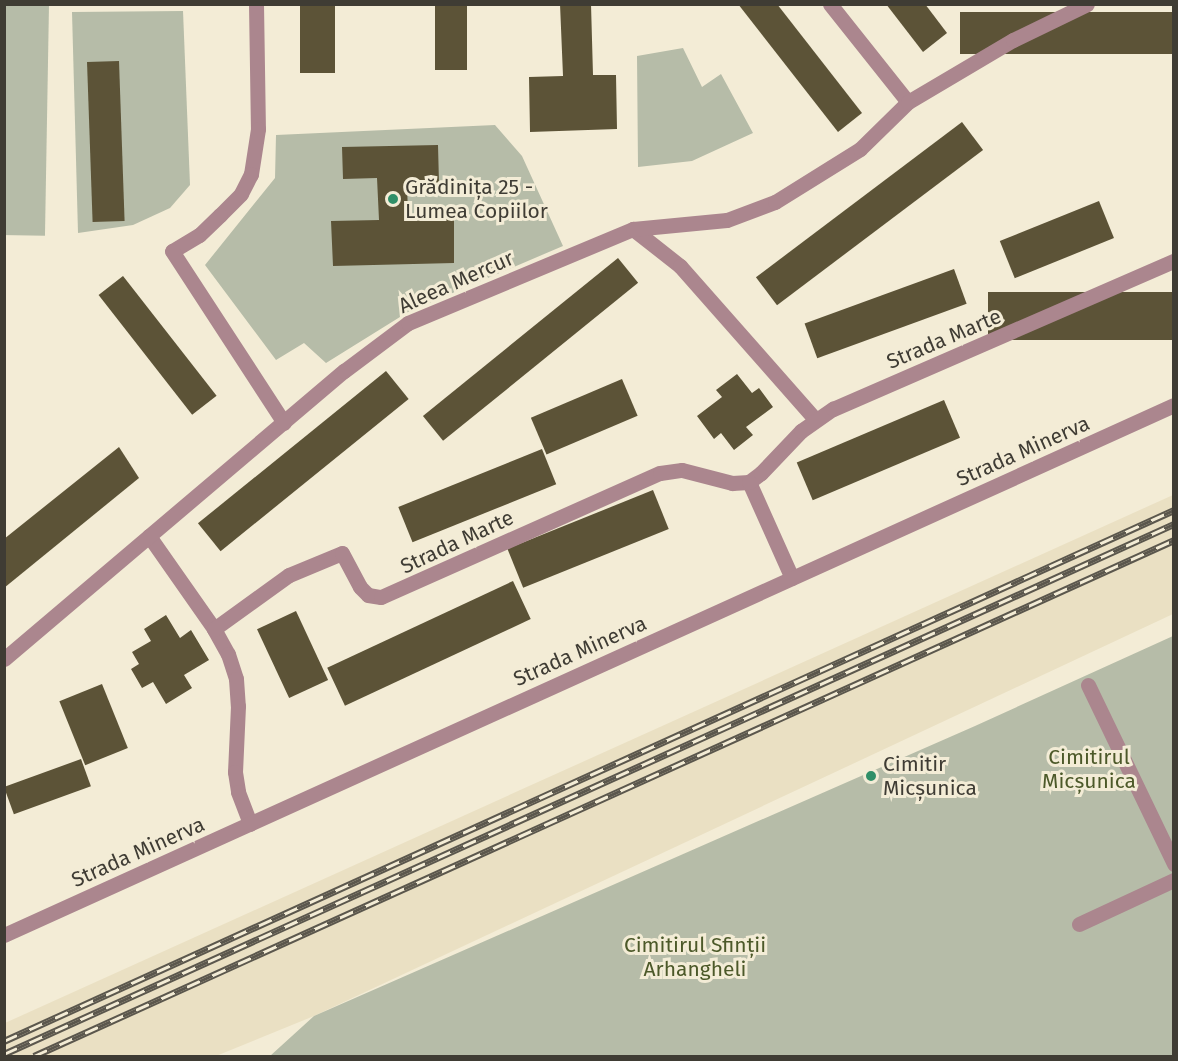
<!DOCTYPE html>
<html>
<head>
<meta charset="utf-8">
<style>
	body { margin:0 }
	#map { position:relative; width:1178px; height:1061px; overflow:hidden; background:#f3ecd6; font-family:"Fira Sans",sans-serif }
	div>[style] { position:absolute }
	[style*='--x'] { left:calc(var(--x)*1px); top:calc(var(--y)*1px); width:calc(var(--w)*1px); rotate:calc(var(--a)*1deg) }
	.built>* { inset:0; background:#eae0c3 }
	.green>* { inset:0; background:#b6bca8; transform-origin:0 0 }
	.building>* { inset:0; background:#5c5337; transform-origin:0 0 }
	.minor>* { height:15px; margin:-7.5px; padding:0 7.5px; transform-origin:7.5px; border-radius:7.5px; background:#ab868e }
	.rail>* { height:7px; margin-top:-3.5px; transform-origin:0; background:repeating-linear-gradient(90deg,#f3ecd6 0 14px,#5b574d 0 28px); box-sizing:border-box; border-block:2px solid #5b574d }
	.dots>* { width:16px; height:16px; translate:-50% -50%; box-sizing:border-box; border:3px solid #f3ecd6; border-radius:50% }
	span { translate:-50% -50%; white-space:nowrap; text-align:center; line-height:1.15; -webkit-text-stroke:6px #f3ecd6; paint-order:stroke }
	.poi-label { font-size:21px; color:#3f3c34 }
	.left { translate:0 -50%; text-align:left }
	.street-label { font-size:21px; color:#3f3c34 }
	.park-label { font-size:21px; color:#4c5929 }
	.frame { position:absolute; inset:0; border:6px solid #3f3c34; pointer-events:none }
</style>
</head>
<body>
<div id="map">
	<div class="built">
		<div style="clip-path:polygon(1173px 495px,1173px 614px,314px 1016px,216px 1056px,5px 1056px,5px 1023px)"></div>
	</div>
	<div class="green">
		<div style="left:5px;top:4px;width:44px;height:231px;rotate:1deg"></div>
		<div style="clip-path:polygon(183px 11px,190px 185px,170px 208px,133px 225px,78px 233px,72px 12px)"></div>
		<div style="clip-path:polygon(683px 48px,702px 87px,721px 74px,753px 133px,692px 161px,638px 167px,637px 56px)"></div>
		<div style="clip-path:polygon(495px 125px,522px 156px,563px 246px,408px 312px,326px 363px,304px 343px,276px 360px,205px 265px,275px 178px,276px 135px)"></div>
		<div style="clip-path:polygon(1173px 636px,1173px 1056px,270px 1056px,314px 1016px,975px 726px)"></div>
	</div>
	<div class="building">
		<div style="left:300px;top:4px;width:35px;height:69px"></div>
		<div style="left:435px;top:4px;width:32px;height:66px"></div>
		<div style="clip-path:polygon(560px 4px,591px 4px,593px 75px,616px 75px,617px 129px,530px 132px,529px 77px,563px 76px)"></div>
		<div style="clip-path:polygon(738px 4px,777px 4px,862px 113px,838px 132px)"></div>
		<div style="clip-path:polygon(886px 4px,925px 4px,947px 33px,923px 52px)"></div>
		<div style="left:1173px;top:12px;width:42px;height:213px;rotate:90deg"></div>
		<div style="left:119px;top:61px;width:160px;height:32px;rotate:88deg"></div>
		<div style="left:962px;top:122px;width:35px;height:258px;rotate:53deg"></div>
		<div style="clip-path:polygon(438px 145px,439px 183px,407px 183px,408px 216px,454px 215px,454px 263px,333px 266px,331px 221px,379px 220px,377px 178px,343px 179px,342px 147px)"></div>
		<div style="left:1099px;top:201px;width:40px;height:107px;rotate:68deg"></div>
		<div style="left:618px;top:258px;width:32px;height:251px;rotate:51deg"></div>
		<div style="left:954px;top:269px;width:37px;height:159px;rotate:70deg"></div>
		<div style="left:123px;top:276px;width:152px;height:31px;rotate:52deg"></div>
		<div style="left:1173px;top:292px;width:48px;height:185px;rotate:90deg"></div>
		<div style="left:386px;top:371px;width:36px;height:242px;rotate:51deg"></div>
		<div style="clip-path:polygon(737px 374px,752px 393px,759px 388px,773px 407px,746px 427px,753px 435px,734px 450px,721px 433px,714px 439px,697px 416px,722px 397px,716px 390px)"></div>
		<div style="left:622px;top:379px;width:40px;height:99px;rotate:67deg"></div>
		<div style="left:944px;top:400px;width:41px;height:160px;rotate:67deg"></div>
		<div style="clip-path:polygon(119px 447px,139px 478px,4px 588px,4px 539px)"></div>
		<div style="left:542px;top:449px;width:38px;height:155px;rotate:68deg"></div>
		<div style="left:653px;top:490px;width:42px;height:157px;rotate:68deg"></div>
		<div style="left:513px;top:581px;width:42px;height:205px;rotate:65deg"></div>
		<div style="left:296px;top:611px;width:76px;height:43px;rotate:65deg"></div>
		<div style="clip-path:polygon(166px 615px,180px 638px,191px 630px,209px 660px,184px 675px,192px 688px,166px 704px,153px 682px,142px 688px,131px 669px,139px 664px,132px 652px,151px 641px,144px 629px)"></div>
		<div style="left:102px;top:684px;width:69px;height:46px;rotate:68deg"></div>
		<div style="left:81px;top:759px;width:29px;height:82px;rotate:70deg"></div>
	</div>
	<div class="minor">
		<div style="--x:256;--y:4;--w:125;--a:89.1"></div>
		<div style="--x:258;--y:129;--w:46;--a:98.8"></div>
		<div style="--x:251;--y:174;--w:22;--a:117"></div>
		<div style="--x:241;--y:194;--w:30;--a:135"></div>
		<div style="--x:220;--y:215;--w:29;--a:136"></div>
		<div style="--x:199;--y:235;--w:31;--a:149"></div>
		<div style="--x:172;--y:251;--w:205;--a:56.9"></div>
		<div style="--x:830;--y:4;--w:125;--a:51.5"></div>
		<div style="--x:633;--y:229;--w:60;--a:38.2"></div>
		<div style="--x:680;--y:266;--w:204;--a:48.6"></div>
		<div style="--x:749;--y:482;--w:105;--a:65.9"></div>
		<div style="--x:149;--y:536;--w:113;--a:55"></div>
		<div style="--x:214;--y:629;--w:29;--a:61"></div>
		<div style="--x:228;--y:654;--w:26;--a:72"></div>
		<div style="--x:236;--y:679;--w:27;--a:86"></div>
		<div style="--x:238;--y:706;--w:66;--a:92.6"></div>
		<div style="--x:235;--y:772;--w:20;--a:81"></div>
		<div style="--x:238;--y:792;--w:34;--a:69"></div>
		<div style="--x:214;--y:629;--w:92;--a:-35.8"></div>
		<div style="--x:289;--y:575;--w:57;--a:-22.5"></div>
		<div style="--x:342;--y:553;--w:38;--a:62"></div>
		<div style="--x:360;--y:587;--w:11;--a:45"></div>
		<div style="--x:368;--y:595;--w:13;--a:9"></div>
		<div style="--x:381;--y:597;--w:305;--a:-24"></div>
		<div style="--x:660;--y:473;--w:22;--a:-8"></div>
		<div style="--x:682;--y:470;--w:52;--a:14.6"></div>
		<div style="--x:732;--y:483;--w:17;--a:-3"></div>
		<div style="--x:749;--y:482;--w:15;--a:-37"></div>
		<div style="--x:761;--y:473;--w:58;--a:-46.4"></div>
		<div style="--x:801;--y:431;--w:39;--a:-35"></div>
		<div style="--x:833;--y:409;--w:372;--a:-23.5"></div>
		<div style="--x:4;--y:659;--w:446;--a:-40.3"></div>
		<div style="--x:344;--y:371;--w:80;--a:-36.9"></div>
		<div style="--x:408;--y:323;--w:244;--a:-22.7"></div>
		<div style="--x:633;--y:229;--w:94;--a:-5.5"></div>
		<div style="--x:727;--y:220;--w:51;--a:-20.6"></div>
		<div style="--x:775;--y:202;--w:100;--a:-31.9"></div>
		<div style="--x:860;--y:149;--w:67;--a:-44.4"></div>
		<div style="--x:908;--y:102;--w:122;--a:-30.6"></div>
		<div style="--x:1013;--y:40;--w:82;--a:-25.9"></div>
		<div style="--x:1088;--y:685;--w:199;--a:64.3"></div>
		<div style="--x:1079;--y:924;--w:105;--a:-24.9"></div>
		<div style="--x:4;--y:935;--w:1284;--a:-24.37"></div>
	</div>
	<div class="rail">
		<div style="--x:4;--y:1041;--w:1285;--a:-24.41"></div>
		<div style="--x:4;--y:1054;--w:1284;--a:-24.37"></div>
		<div style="--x:34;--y:1056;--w:1251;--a:-24.35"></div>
	</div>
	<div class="dots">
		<div style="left:393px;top:199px;background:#308f68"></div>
		<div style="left:871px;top:776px;background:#308f68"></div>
	</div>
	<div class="poi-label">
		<span class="left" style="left:405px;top:199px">Grădinița 25 -<br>Lumea Copiilor</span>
		<span class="left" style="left:883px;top:776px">Cimitir<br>Micșunica</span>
	</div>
	<div class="street-label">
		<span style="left:456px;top:282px;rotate:-24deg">Aleea Mercur</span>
		<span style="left:944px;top:339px;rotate:-23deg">Strada Marte</span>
		<span style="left:1023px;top:451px;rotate:-24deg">Strada Minerva</span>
		<span style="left:457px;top:542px;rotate:-25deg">Strada Marte</span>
		<span style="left:580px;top:651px;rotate:-24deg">Strada Minerva</span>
		<span style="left:138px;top:852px;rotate:-24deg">Strada Minerva</span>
	</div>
	<div class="park-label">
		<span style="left:1089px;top:769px">Cimitirul<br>Micșunica</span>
		<span style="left:695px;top:957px">Cimitirul Sfinții<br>Arhangheli</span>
	</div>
	<div class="frame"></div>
</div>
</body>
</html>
